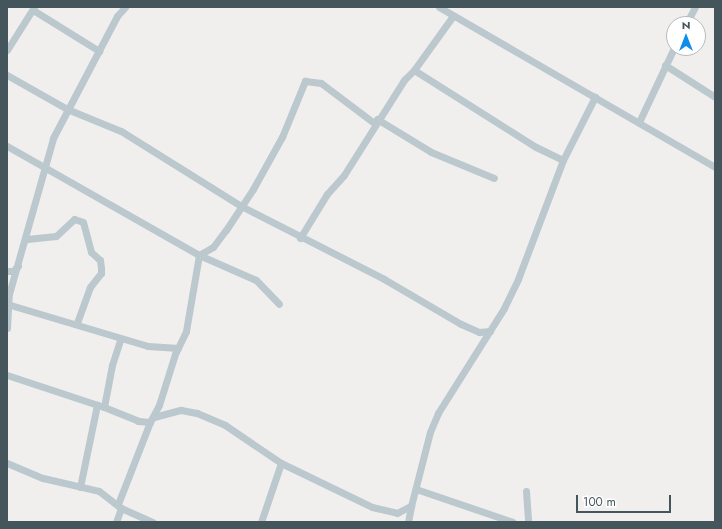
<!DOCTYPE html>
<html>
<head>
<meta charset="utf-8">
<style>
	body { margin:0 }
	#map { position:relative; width:722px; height:529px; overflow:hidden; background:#f1eeee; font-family:Jost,sans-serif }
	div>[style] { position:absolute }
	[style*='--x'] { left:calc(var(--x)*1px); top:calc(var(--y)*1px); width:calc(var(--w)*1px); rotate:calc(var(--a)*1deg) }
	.minor>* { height:7px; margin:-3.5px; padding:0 3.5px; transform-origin:3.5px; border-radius:3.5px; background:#bbc8ce }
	span { translate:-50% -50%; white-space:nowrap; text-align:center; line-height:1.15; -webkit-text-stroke:4px #fff; paint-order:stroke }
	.frame { position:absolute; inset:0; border:8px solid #45555c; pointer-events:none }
	.north { position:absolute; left:666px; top:16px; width:40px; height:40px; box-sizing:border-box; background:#fff; border:1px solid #b5bbbe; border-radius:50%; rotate:0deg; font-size:11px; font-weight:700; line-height:16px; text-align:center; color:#45555c }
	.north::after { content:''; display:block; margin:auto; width:14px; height:18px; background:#0e8eeb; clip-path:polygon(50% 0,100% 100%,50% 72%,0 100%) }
	.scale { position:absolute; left:576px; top:495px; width:95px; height:18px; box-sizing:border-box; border:2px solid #45555c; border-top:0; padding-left:5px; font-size:12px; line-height:14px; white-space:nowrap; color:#45555c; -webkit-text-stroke:3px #fff; paint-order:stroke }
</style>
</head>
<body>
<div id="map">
	<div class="minor">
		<div style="--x:439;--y:7;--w:319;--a:30.1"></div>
		<div style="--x:33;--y:10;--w:78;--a:31.8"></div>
		<div style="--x:686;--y:24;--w:19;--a:-62"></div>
		<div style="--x:7;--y:50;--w:51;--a:-57.9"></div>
		<div style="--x:665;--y:65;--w:59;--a:32.6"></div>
		<div style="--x:414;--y:70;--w:144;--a:32.3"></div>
		<div style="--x:536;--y:147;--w:30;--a:26"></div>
		<div style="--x:7;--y:75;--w:69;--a:29.5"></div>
		<div style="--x:67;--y:109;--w:58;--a:22.2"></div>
		<div style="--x:121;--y:131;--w:142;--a:32"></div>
		<div style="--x:241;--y:206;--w:161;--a:27"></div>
		<div style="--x:384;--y:279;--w:89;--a:30.3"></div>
		<div style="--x:461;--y:324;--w:20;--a:24"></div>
		<div style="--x:479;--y:332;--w:11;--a:-5"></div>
		<div style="--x:377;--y:119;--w:63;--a:31.4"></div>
		<div style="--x:431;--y:152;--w:68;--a:22.4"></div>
		<div style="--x:639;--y:122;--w:82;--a:-64.7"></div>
		<div style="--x:7;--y:146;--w:221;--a:29.6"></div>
		<div style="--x:199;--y:255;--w:62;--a:23.7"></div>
		<div style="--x:256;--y:280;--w:33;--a:46"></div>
		<div style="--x:300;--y:238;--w:52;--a:-58.5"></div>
		<div style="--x:327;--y:194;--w:25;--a:-48"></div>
		<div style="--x:344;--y:175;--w:112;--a:-57.7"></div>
		<div style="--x:404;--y:80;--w:14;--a:-45"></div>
		<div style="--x:414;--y:70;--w:67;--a:-54.2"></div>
		<div style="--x:27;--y:239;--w:29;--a:-6"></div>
		<div style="--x:56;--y:236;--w:25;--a:-43"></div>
		<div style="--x:74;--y:219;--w:9;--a:18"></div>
		<div style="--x:83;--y:222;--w:31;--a:75"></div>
		<div style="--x:91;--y:252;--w:12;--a:42"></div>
		<div style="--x:100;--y:260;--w:8;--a:83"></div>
		<div style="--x:101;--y:268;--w:5;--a:90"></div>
		<div style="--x:101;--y:273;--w:18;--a:128"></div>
		<div style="--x:90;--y:287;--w:38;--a:110"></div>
		<div style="--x:7;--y:271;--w:6;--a:0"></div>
		<div style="--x:13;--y:271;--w:7;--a:-45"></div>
		<div style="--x:7;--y:304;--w:147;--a:16.6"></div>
		<div style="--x:148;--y:346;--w:30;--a:4"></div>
		<div style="--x:7;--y:328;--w:34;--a:-87"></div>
		<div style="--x:9;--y:294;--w:162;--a:-74.2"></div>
		<div style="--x:53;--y:138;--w:138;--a:-62.3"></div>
		<div style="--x:117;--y:16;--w:12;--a:-48"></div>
		<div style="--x:7;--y:375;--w:102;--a:18.3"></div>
		<div style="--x:104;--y:407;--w:37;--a:22"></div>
		<div style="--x:138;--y:421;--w:12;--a:5"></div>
		<div style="--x:150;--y:422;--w:19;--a:-62"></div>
		<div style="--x:159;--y:405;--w:53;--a:-72.6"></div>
		<div style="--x:175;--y:354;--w:25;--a:-64"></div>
		<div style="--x:186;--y:331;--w:77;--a:-80.3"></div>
		<div style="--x:199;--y:255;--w:16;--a:-30"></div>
		<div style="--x:213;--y:247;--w:21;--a:-53"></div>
		<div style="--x:226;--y:230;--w:49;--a:-56.6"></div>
		<div style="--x:253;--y:189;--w:60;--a:-60.9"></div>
		<div style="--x:282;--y:137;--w:61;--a:-67.7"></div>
		<div style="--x:305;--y:81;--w:16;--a:7"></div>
		<div style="--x:321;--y:83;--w:66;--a:37"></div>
		<div style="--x:104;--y:407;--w:43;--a:-79.2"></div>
		<div style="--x:112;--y:365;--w:28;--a:-72"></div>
		<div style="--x:154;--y:417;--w:28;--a:-15"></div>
		<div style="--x:181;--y:410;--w:16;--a:11"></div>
		<div style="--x:197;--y:413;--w:30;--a:23"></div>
		<div style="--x:225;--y:425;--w:68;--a:34.2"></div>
		<div style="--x:281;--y:463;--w:101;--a:25.8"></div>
		<div style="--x:372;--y:507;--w:26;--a:13"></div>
		<div style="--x:397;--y:513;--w:16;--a:-27"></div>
		<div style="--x:411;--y:506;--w:76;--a:-75.6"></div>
		<div style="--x:430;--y:432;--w:21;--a:-67"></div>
		<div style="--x:438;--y:413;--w:124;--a:-57.8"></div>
		<div style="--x:504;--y:308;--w:32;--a:-64"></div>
		<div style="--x:518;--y:279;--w:127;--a:-69.3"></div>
		<div style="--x:563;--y:160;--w:71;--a:-63.1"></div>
		<div style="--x:7;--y:463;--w:39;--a:23"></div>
		<div style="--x:43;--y:478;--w:57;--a:13.1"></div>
		<div style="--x:99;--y:491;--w:28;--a:38"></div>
		<div style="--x:121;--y:508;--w:35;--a:24"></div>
		<div style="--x:80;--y:487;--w:84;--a:-78.3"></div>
		<div style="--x:416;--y:489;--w:102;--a:18.8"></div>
		<div style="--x:526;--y:491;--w:31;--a:86"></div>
		<div style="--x:118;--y:504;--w:88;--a:-68.7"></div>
		<div style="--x:116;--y:522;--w:15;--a:-70"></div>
		<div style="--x:261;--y:522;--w:62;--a:-71.3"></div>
		<div style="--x:408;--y:522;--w:16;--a:-79"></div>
	</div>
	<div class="frame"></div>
	<div class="north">N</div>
	<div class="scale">100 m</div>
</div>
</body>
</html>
